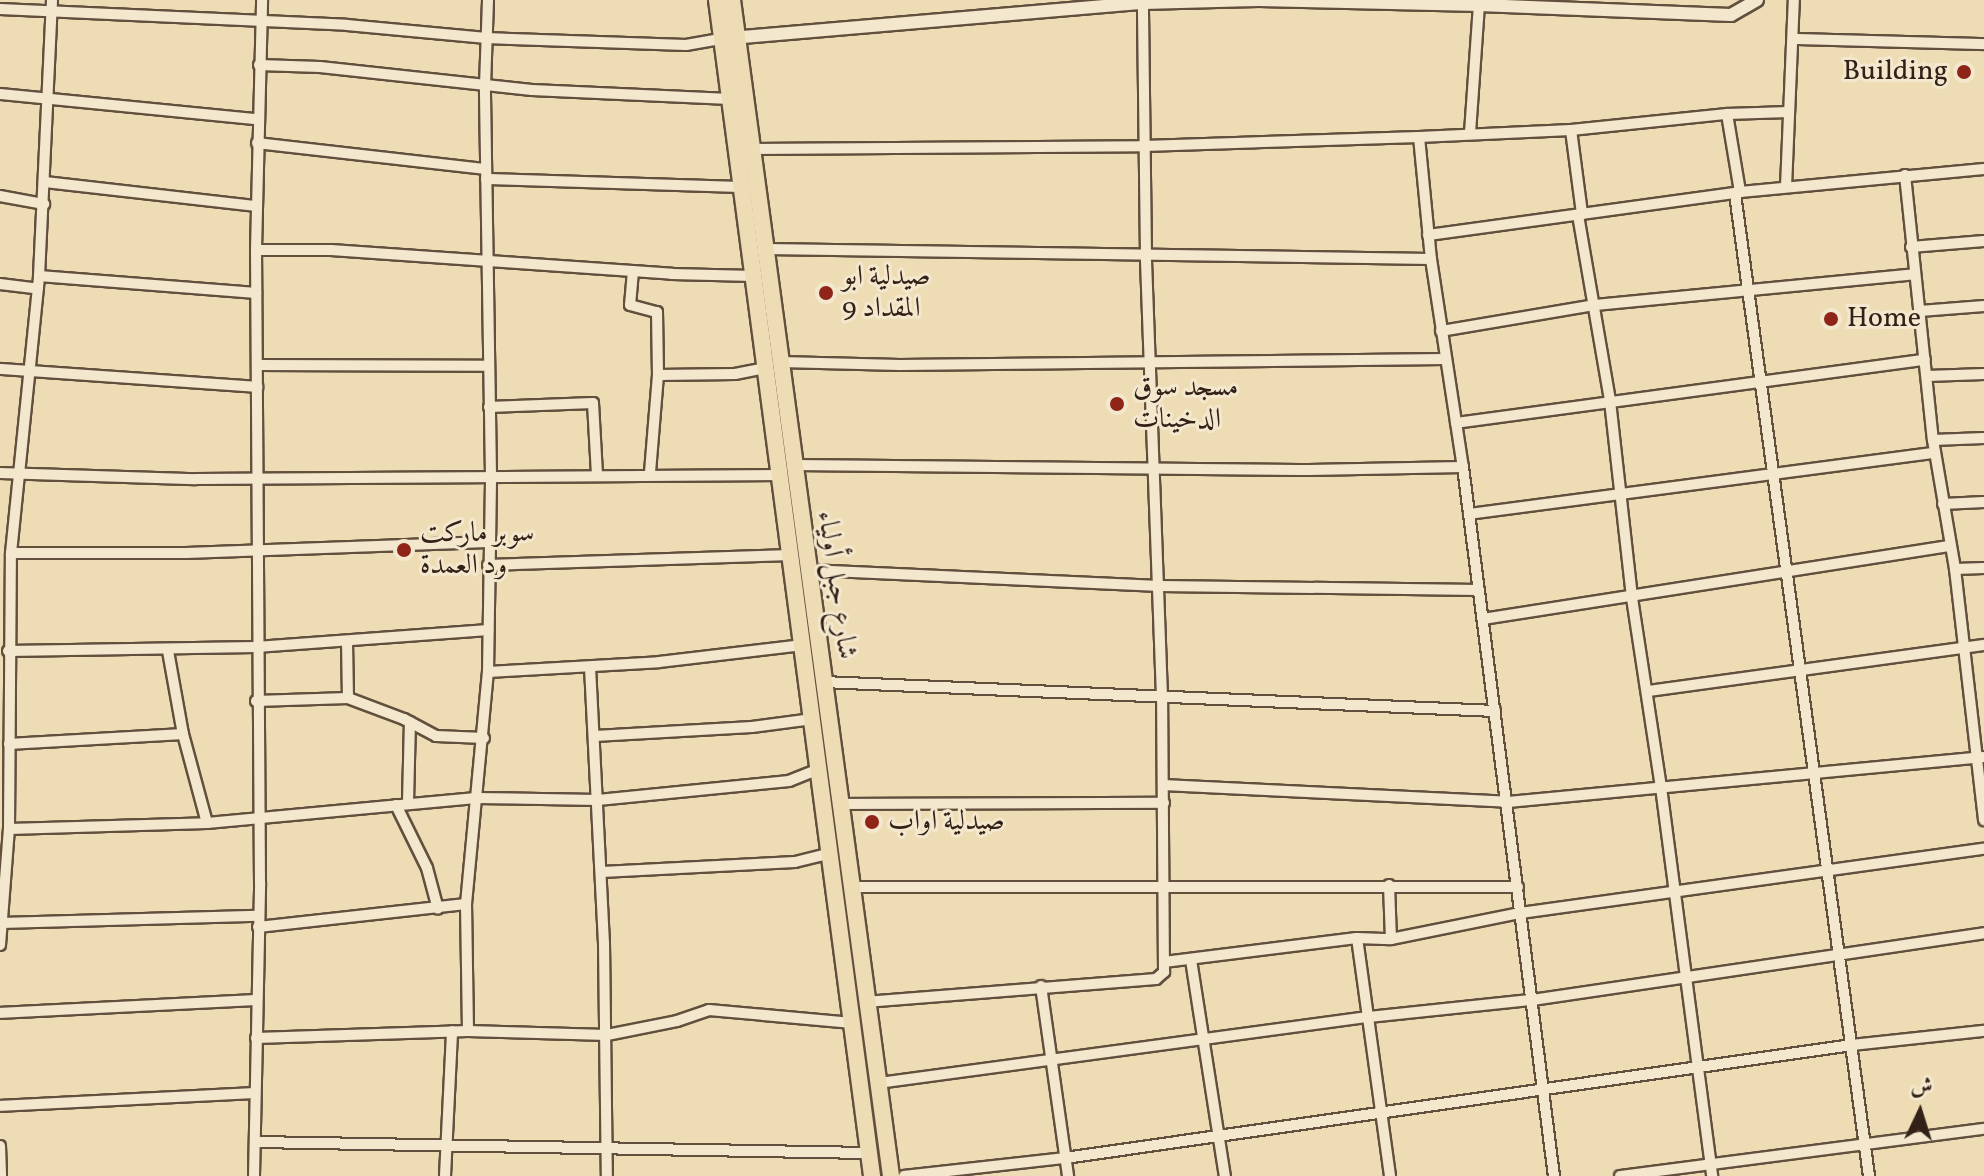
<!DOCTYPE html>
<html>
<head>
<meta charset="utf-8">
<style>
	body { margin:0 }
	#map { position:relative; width:1984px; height:1176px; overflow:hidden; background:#eddcb4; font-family:Vollkorn,Amiri,serif }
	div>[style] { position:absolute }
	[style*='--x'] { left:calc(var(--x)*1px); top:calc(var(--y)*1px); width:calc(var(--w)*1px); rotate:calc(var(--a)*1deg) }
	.roads { filter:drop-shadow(2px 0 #624f3e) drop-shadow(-2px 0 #624f3e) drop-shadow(0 2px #624f3e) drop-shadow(0 -2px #624f3e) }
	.minor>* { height:10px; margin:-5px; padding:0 5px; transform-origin:5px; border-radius:5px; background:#f3e8ce }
	.tertiary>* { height:12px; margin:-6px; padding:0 6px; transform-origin:6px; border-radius:6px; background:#f3e8ce }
	.primary>* { height:16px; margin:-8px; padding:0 8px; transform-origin:8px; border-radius:8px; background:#eddcb4 }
	.dots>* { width:22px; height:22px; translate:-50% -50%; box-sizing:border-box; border:4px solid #f3e8ce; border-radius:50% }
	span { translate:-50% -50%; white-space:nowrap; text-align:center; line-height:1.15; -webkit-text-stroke:6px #f3e8ce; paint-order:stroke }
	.poi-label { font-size:28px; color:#332017 }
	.right { translate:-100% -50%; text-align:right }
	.left { translate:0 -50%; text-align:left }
	.street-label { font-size:28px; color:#332017 }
	.north { position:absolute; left:1880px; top:1072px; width:80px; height:80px; -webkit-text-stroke:6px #f3e8ce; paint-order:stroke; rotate:4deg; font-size:22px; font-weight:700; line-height:32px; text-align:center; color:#332017 }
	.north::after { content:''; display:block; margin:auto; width:28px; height:36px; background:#332017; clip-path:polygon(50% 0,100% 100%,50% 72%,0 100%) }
</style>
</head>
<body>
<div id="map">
	<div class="roads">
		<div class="minor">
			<div style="--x:0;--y:9;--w:347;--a:2.6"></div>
			<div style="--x:347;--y:25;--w:140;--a:5.3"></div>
			<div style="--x:486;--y:38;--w:200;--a:2"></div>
			<div style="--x:686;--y:45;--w:36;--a:-10"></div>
			<div style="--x:1793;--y:39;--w:191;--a:1.5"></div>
			<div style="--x:259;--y:65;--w:61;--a:1.9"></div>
			<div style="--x:320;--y:67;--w:213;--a:6.2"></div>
			<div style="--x:532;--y:90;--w:198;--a:2.6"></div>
			<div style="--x:0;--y:94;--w:258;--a:5.6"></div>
			<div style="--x:1727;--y:114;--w:79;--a:80.5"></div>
			<div style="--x:1571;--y:130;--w:85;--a:82.5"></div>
			<div style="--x:1470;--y:133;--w:128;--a:-86"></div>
			<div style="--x:1419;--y:137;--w:123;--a:84.4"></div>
			<div style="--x:1431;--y:259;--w:210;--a:81.3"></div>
			<div style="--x:1463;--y:467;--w:715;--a:82.69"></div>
			<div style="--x:257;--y:143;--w:230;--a:6.5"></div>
			<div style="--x:752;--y:149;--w:392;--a:-0.4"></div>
			<div style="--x:1144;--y:146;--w:275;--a:-1.9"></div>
			<div style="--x:1419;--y:137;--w:152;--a:-2.6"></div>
			<div style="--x:1571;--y:130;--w:157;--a:-5.9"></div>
			<div style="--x:1727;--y:114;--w:62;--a:-1.8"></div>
			<div style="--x:1905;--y:175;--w:266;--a:84"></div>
			<div style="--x:1933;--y:440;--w:131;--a:80.3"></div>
			<div style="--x:1955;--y:569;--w:253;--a:83.4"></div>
			<div style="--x:486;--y:179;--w:257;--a:1.8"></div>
			<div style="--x:45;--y:182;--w:213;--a:6.5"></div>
			<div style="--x:1786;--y:187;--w:187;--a:-87.6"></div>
			<div style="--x:1735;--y:194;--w:991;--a:82.23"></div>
			<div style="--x:0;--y:196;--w:45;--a:10.3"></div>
			<div style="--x:1578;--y:215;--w:189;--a:80.2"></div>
			<div style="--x:1610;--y:401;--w:198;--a:83.6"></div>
			<div style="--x:1632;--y:598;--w:191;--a:81.3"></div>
			<div style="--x:1661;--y:787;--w:392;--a:82.5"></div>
			<div style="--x:1428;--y:235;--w:315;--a:-7.8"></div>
			<div style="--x:1740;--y:192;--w:245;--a:-5.4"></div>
			<div style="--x:1911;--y:247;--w:73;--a:-4.7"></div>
			<div style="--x:766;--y:249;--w:665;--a:0.86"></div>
			<div style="--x:256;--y:250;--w:75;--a:0"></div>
			<div style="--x:331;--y:250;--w:342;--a:4"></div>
			<div style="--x:672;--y:274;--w:82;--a:1.4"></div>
			<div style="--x:633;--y:271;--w:34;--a:95"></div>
			<div style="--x:630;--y:305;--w:28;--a:15"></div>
			<div style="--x:657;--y:312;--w:63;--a:89.1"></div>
			<div style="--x:658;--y:375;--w:98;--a:94.7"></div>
			<div style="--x:39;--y:276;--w:218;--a:4.5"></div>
			<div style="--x:0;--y:284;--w:38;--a:7"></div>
			<div style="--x:1920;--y:311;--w:64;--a:-4.5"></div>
			<div style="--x:1441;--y:331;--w:156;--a:-9.6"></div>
			<div style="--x:1595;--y:305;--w:321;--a:-5.5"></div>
			<div style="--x:780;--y:362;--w:120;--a:1.4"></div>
			<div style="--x:900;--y:365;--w:545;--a:-0.63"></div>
			<div style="--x:257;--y:365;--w:231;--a:0.2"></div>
			<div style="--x:0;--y:369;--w:258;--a:4"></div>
			<div style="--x:658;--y:375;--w:77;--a:-0.7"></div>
			<div style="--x:735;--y:374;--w:33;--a:-11"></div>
			<div style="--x:1927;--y:376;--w:57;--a:-2"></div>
			<div style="--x:489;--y:407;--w:104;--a:-2.2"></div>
			<div style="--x:593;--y:403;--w:71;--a:86.8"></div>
			<div style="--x:1456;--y:423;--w:473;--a:-7.7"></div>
			<div style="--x:1933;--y:440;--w:51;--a:-2.2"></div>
			<div style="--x:793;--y:465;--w:516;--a:0.56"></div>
			<div style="--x:1309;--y:470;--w:154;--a:-1.1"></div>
			<div style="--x:0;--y:473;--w:196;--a:1.8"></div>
			<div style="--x:196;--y:479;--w:586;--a:-0.39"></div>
			<div style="--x:1943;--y:504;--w:41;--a:-2.8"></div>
			<div style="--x:1469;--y:514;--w:470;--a:-7.5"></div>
			<div style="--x:11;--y:553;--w:175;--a:0"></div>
			<div style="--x:186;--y:553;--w:302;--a:-2.1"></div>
			<div style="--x:488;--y:565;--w:303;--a:-1.9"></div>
			<div style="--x:1955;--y:569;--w:29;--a:-2"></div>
			<div style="--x:809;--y:570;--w:351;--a:2.6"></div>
			<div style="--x:1160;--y:586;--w:319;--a:0.7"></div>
			<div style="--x:1483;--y:619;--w:473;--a:-8.9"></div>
			<div style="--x:347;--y:641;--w:57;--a:89"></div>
			<div style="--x:8;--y:651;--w:248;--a:-0.9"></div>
			<div style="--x:256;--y:647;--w:233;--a:-4.2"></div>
			<div style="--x:168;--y:651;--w:84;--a:79.8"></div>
			<div style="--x:183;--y:734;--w:92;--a:74.9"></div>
			<div style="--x:590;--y:667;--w:276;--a:87.1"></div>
			<div style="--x:604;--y:943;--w:233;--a:89.3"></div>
			<div style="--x:488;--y:672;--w:171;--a:-3.3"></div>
			<div style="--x:659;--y:662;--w:145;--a:-6.7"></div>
			<div style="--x:823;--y:682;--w:673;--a:2.47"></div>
			<div style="--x:1648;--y:691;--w:339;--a:-7.8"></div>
			<div style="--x:256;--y:701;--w:92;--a:-1.9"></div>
			<div style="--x:348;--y:698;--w:60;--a:20.6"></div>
			<div style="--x:404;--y:719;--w:36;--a:28"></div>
			<div style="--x:436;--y:736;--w:48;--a:2.4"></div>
			<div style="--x:595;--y:736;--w:157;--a:-3.3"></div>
			<div style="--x:752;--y:727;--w:61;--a:-7.6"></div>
			<div style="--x:9;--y:744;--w:174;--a:-3.3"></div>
			<div style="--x:1163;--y:785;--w:345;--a:2.8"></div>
			<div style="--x:1508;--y:802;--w:478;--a:-5.4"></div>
			<div style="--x:408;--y:802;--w:80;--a:-88.6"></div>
			<div style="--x:839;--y:804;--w:325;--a:-0.2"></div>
			<div style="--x:396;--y:805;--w:70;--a:63.8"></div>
			<div style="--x:427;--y:868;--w:42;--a:75"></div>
			<div style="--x:9;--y:829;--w:198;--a:-1.7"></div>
			<div style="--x:207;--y:823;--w:270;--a:-5.3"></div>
			<div style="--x:476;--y:798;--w:122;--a:0.9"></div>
			<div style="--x:598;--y:800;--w:192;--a:-5.7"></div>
			<div style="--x:789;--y:781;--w:32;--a:-22"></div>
			<div style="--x:602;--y:872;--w:193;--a:-3"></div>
			<div style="--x:795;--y:862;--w:36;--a:-14"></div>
			<div style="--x:1389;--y:885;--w:54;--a:87.9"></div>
			<div style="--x:850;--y:887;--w:668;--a:0"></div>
			<div style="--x:1;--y:923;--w:257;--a:-1.6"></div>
			<div style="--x:258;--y:927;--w:209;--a:-6.3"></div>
			<div style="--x:1357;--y:938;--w:240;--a:82.1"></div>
			<div style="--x:0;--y:945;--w:116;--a:-85.6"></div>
			<div style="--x:9;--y:829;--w:276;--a:-89.6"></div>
			<div style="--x:11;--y:553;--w:278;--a:-84.2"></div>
			<div style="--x:39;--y:276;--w:276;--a:-87.3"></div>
			<div style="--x:1191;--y:960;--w:219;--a:81.1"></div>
			<div style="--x:1164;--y:962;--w:194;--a:-7.1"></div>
			<div style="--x:1357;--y:938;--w:34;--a:2"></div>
			<div style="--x:1391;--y:939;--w:132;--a:-11.4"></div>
			<div style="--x:1520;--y:913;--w:468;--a:-7.9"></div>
			<div style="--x:1041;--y:986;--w:192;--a:81.9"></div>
			<div style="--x:865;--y:1002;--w:292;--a:-4.5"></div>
			<div style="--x:1156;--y:979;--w:11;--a:-41"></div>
			<div style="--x:1164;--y:972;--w:275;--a:-90.4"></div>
			<div style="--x:1162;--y:697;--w:441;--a:-92.1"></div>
			<div style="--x:1146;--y:256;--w:253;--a:-90.7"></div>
			<div style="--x:0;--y:1013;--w:256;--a:-2.9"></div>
			<div style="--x:468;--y:1031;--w:127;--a:-90.9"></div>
			<div style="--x:466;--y:904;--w:233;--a:-84.6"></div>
			<div style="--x:488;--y:672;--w:196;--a:-89.1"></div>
			<div style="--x:491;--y:476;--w:390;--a:-90.9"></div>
			<div style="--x:485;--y:86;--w:86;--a:-88"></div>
			<div style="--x:256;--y:1038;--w:212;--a:-1.9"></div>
			<div style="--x:468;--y:1031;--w:139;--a:1.6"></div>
			<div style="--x:607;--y:1035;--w:71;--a:-11.3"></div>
			<div style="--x:677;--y:1021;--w:34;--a:-19"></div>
			<div style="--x:709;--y:1010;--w:144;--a:5.2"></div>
			<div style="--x:879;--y:1083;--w:494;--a:-7.7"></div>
			<div style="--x:1369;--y:1017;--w:164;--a:-6"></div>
			<div style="--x:1532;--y:1000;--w:457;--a:-8.4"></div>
			<div style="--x:0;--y:1106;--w:255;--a:-2.9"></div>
			<div style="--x:256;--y:1142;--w:612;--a:1.03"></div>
			<div style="--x:0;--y:1146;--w:30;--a:88"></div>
			<div style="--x:254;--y:1176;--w:293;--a:-88.8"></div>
			<div style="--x:260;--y:883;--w:633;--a:-90.36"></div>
			<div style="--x:256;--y:250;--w:250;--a:-88.6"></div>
			<div style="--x:445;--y:1176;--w:145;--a:-87.2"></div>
			<div style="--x:904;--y:1176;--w:162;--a:-6.4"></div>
			<div style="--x:1065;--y:1158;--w:795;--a:-8.17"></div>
			<div style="--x:1852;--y:1045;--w:133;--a:-6.1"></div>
			<div style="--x:1620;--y:1176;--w:367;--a:-7.4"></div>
		</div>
		<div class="tertiary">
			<div style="--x:731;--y:38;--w:413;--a:-4.9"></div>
			<div style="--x:1143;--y:3;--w:116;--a:-1.5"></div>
			<div style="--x:1259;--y:0;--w:220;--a:1.3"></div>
			<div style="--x:1479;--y:5;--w:252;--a:2.3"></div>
			<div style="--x:1731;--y:15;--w:30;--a:-30"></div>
		</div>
		<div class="primary">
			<div style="--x:717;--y:0;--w:1186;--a:82.49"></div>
			<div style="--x:732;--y:0;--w:1187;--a:82.3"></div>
		</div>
	</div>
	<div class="dots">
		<div style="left:1964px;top:72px;background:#8f2418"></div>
		<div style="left:826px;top:293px;background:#8f2418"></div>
		<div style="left:1831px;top:319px;background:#8f2418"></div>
		<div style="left:1117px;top:404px;background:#8f2418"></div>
		<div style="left:404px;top:550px;background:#8f2418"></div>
		<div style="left:872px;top:822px;background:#8f2418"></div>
	</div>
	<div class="poi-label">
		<span class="right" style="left:1948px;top:72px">Building</span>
		<span class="left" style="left:842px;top:293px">صيدلية ابو<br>المقداد 9</span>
		<span class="left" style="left:1847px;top:319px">Home</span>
		<span class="left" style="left:1133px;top:404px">مسجد سوق<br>الدخينات</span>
		<span class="left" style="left:420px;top:550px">سوبر ماركت<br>ود العمدة</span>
		<span class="left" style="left:888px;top:822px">صيدلية اواب</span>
	</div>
	<div class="street-label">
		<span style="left:836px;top:585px;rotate:82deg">شارع جبل أولياء</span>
	</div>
	<div class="north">ش</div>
</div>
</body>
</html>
